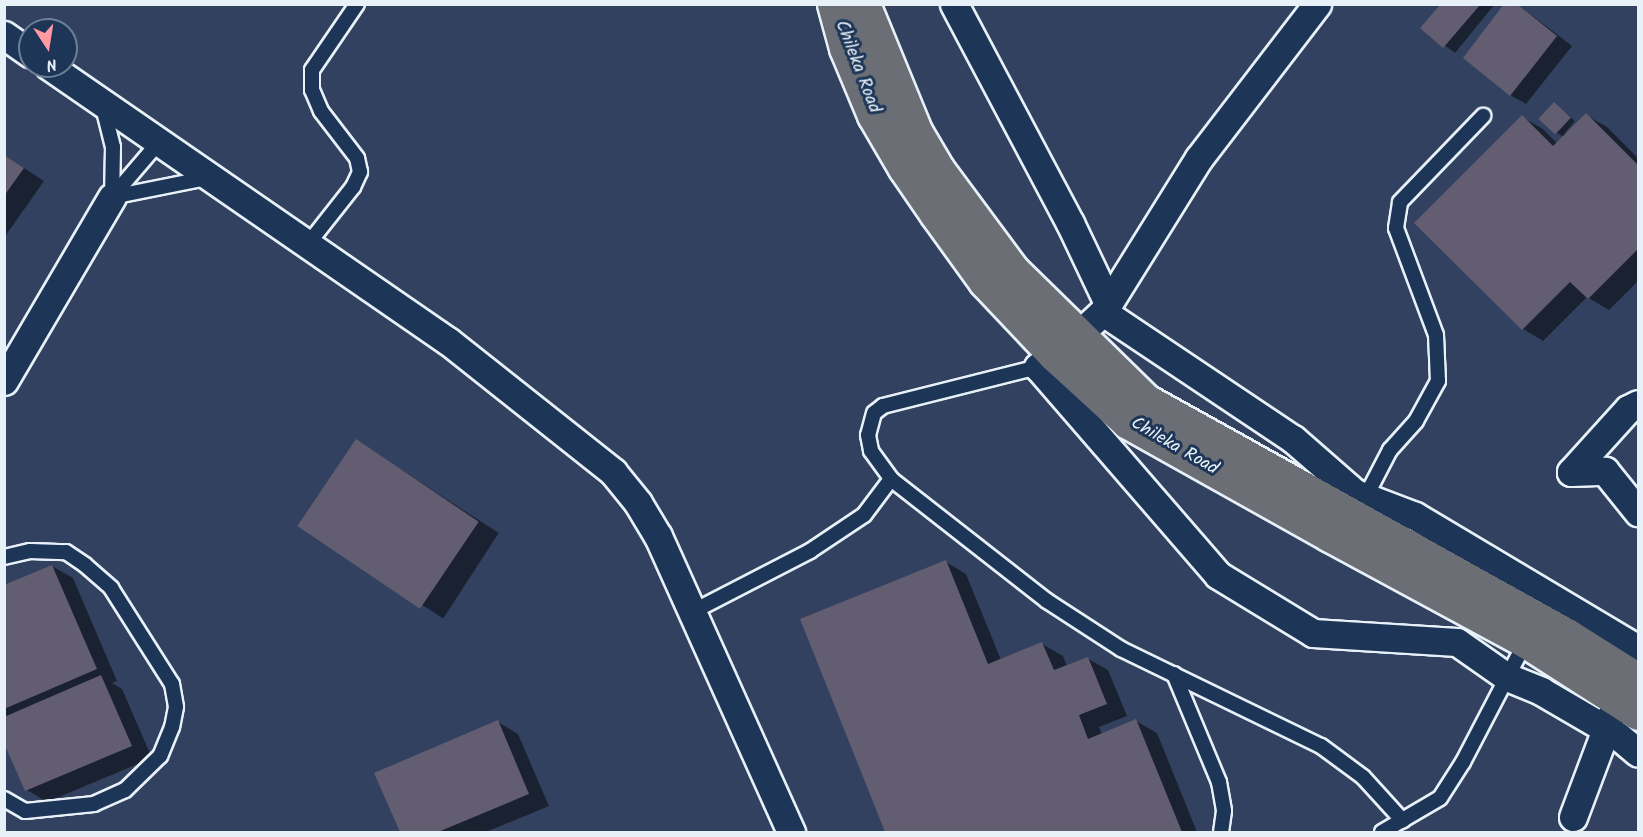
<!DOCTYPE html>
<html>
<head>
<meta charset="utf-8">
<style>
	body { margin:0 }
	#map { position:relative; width:1643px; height:837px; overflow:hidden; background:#32415f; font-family:Kalam,sans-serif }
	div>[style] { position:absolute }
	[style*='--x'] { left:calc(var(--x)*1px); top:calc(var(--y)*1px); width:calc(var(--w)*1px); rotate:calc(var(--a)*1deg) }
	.shadow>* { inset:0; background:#0007; transform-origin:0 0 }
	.building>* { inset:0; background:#625d71; transform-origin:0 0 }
	.roads { filter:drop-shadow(2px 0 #e8f1f8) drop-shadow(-2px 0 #e8f1f8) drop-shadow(0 2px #e8f1f8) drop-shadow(0 -2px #e8f1f8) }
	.lane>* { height:14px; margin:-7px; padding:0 7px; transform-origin:7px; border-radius:7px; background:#1d3557 }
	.street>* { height:27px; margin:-13.5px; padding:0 13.5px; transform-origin:13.5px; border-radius:13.5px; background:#1d3557 }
	.highway>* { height:33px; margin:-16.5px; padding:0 16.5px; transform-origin:16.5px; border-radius:16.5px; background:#6b6f75 }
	span { translate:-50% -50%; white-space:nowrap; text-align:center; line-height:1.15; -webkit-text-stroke:6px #1d3557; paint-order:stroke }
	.street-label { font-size:18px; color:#e8f1f8 }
	.frame { position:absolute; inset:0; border:6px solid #e8f1f8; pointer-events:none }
	.north { position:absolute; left:18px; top:18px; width:60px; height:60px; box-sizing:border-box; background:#1d3557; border:2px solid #6e8097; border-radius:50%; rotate:168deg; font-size:16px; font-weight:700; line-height:24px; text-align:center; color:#e8f1f8 }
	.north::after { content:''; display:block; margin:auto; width:21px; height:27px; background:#ff9aa2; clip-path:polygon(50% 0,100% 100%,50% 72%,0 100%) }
</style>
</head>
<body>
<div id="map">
	<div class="shadow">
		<div style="clip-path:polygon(1442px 4px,1495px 4px,1455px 53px,1422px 28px)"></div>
		<div style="clip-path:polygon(1517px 4px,1572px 46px,1526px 104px,1510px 95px)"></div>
		<div style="clip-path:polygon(1554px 104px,1575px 121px,1565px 133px,1566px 135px,1586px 115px,1607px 127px,1638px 158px,1638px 281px,1609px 310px,1587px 297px,1543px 341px,1523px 329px,1522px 117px,1543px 129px,1558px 144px,1564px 137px,1557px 133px)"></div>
		<div style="clip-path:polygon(4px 155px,44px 181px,4px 238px)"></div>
		<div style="left:357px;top:441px;width:169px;height:102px;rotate:33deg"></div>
		<div style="clip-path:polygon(946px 562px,966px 574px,1001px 660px,1042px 644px,1063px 656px,1067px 666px,1087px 658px,1108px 670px,1127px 716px,1099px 727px,1102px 735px,1136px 721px,1157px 733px,1197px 832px,887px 832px,801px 619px)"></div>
		<div style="clip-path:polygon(52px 566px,73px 578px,117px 681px,112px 683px,122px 689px,152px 758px,47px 802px,27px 790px,4px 739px,4px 587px)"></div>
		<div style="clip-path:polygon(498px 722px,518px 734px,549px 806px,486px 832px,401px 832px,376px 774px)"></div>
	</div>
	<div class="building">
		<div style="clip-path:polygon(1504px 4px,1517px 4px,1557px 36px,1510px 96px,1463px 58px)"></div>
		<div style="clip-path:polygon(1440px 5px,1480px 5px,1443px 48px,1420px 28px)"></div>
		<div style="left:1554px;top:102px;width:23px;height:23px;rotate:43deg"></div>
		<div style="clip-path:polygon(1586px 113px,1638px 165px,1638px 249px,1588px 299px,1570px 282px,1522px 330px,1414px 223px,1522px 115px,1553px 146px)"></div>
		<div style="clip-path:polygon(4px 155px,24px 168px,4px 196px)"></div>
		<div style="left:356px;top:439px;width:148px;height:105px;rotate:34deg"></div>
		<div style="clip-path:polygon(946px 560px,988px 664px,1042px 642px,1054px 670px,1088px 657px,1107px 704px,1079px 715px,1088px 739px,1136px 719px,1182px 832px,885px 832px,800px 619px)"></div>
		<div style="clip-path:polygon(52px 565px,97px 669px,4px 709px,4px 585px)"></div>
		<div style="clip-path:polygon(101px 675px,132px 746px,25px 791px,4px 743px,4px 717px)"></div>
		<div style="clip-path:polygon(498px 720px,529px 794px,438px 832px,400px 832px,374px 773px)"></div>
	</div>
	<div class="roads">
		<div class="lane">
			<div style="--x:103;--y:107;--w:41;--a:76"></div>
			<div style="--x:113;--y:147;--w:50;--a:91.1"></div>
			<div style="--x:112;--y:197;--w:97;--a:-11.3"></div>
			<div style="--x:112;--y:197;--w:74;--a:-49.4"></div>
			<div style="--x:308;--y:244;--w:73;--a:-51.7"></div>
			<div style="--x:353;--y:187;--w:17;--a:-65"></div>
			<div style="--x:360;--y:172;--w:14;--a:-102"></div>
			<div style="--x:357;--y:158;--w:59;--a:-127.5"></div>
			<div style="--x:321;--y:111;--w:23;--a:-113"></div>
			<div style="--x:312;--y:90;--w:20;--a:-90"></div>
			<div style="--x:312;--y:70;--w:80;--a:-55.7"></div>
			<div style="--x:1038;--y:367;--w:160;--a:165.9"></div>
			<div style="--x:883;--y:406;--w:11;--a:142"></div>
			<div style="--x:874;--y:413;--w:23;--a:105"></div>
			<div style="--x:868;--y:435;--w:16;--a:79"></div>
			<div style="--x:871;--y:451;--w:34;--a:54"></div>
			<div style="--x:891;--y:479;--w:198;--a:38"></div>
			<div style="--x:1047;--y:601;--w:88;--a:33"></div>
			<div style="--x:1121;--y:649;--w:222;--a:25.9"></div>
			<div style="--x:1321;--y:746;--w:52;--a:36.4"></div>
			<div style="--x:1363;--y:777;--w:59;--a:47.7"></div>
			<div style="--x:1363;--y:502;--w:59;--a:-62.6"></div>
			<div style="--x:1390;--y:450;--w:39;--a:-48"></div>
			<div style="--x:1416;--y:421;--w:46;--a:-61.2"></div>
			<div style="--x:1438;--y:381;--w:46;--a:-92.5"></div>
			<div style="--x:1436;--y:335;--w:114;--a:-110.5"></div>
			<div style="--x:1396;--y:228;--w:26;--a:-81"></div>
			<div style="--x:1400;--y:202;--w:120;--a:-46"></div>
			<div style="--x:4;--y:557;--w:27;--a:-13"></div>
			<div style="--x:30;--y:551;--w:36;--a:2"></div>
			<div style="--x:66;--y:552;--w:23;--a:34"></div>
			<div style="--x:85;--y:565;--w:35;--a:41"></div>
			<div style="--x:111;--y:588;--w:114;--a:57.6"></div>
			<div style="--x:172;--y:684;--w:23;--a:80"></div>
			<div style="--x:176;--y:707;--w:20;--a:101"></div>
			<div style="--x:172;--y:727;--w:31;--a:112"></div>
			<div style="--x:160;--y:756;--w:49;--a:135.8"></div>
			<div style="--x:125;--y:790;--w:34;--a:156"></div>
			<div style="--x:94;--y:804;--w:69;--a:174.2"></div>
			<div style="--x:25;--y:811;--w:24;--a:-150"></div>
			<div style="--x:692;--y:612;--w:133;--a:-27.3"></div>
			<div style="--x:810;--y:551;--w:65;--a:-33.7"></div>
			<div style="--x:864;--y:515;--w:45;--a:-53.1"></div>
			<div style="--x:1174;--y:674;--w:117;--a:67.4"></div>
			<div style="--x:1219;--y:782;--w:29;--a:80"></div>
			<div style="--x:1224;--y:811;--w:21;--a:98"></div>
			<div style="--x:1382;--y:832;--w:67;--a:-30.4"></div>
			<div style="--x:1440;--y:798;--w:43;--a:-57.4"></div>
			<div style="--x:1463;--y:762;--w:136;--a:-62.5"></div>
		</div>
		<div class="street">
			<div style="--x:954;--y:4;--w:248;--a:62.1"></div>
			<div style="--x:1070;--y:223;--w:89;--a:64.6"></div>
			<div style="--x:4;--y:35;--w:32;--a:35"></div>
			<div style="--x:49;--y:66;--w:485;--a:34.6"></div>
			<div style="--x:448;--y:341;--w:211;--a:38.4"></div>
			<div style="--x:613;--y:472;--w:40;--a:51"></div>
			<div style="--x:638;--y:503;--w:39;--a:59"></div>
			<div style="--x:658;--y:536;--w:325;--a:65.8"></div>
			<div style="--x:1103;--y:312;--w:181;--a:-58.1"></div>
			<div style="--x:1199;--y:158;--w:194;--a:-52.5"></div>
			<div style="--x:1078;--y:335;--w:34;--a:-43"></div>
			<div style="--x:1103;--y:312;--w:229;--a:33.8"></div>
			<div style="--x:1293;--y:439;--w:82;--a:41.1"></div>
			<div style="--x:1355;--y:493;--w:64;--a:21"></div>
			<div style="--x:1415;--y:516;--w:260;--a:30.8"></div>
			<div style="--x:1055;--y:355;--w:21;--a:145"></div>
			<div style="--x:1038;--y:367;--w:275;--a:49.1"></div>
			<div style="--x:1218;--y:575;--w:111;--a:31.4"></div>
			<div style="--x:1313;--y:633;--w:144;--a:3.6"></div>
			<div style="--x:1457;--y:642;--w:61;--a:35"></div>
			<div style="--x:1507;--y:677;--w:37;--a:22"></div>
			<div style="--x:1541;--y:691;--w:89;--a:30.3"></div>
			<div style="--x:1618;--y:736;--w:26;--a:40"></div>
			<div style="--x:4;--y:381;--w:213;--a:-59.6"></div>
			<div style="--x:1638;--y:404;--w:11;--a:153"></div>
			<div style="--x:1628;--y:409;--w:85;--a:132.1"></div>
			<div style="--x:1571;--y:472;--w:34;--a:-2"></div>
			<div style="--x:1605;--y:471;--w:53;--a:51.2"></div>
			<div style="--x:1573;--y:817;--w:111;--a:-69.4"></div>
		</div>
		<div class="highway">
			<div style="--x:834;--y:4;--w:46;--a:74.7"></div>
			<div style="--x:846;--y:48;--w:73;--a:67.3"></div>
			<div style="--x:874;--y:115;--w:61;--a:59.7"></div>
			<div style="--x:905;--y:168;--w:55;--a:55.4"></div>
			<div style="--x:936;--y:213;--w:84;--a:54.2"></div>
			<div style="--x:985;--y:281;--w:102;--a:46.6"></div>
			<div style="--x:1055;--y:355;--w:99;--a:42.5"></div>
			<div style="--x:1128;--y:422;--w:231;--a:29.2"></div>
			<div style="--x:1330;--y:535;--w:223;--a:28.4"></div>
			<div style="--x:1526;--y:641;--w:133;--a:32.7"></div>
			<div style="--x:863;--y:4;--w:137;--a:67.7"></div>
			<div style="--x:915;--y:131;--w:45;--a:59.5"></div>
			<div style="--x:938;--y:170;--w:124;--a:53.5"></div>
			<div style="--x:1012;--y:270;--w:187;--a:44.4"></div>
			<div style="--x:1146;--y:401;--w:483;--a:29.1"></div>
			<div style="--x:1568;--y:636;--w:83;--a:32.2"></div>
		</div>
	</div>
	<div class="street-label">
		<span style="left:857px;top:67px;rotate:69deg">Chileka Road</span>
		<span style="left:1174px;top:447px;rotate:30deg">Chileka Road</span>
	</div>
	<div class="frame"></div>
	<div class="north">N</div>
</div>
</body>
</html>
